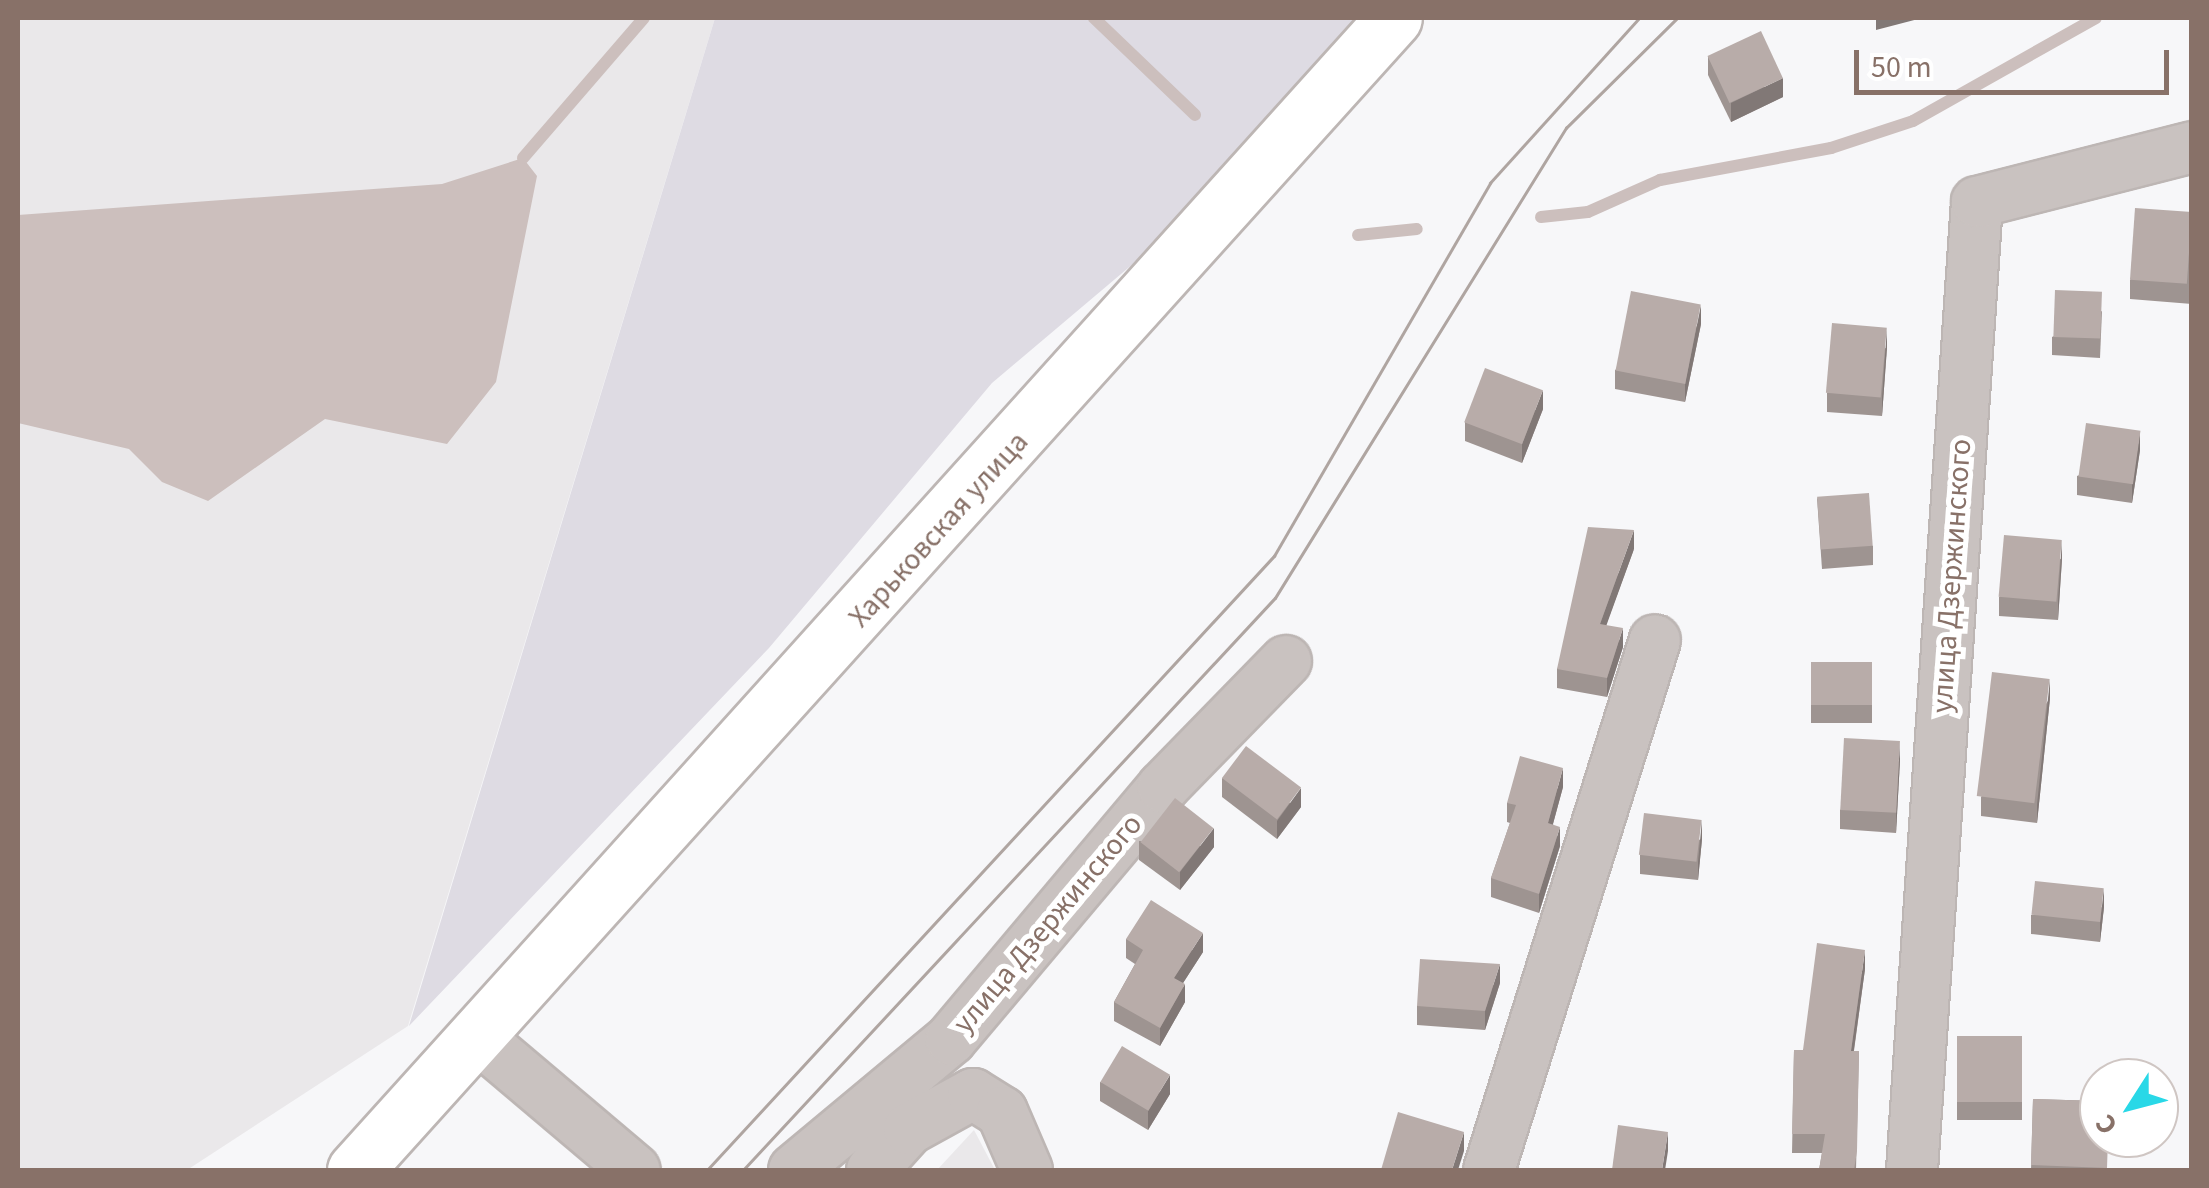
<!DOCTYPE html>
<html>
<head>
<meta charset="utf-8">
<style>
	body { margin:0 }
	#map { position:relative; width:2209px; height:1188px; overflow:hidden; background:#f7f7f9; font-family:"Source Sans 3",sans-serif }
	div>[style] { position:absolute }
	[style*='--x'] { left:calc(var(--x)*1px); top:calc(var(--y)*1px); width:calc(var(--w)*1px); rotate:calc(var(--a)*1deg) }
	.built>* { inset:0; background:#eae8ea }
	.green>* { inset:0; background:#dedbe3 }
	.water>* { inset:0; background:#ccbfbd }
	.stream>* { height:12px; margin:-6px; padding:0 6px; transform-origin:6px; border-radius:6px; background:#ccbfbd }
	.roads { filter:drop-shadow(2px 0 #bdb6b4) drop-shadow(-2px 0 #bdb6b4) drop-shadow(0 2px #bdb6b4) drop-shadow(0 -2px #bdb6b4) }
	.minor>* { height:50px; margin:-25px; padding:0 25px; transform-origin:25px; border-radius:25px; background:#c9c2c0 }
	.primary>* { height:55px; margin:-27.5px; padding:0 27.5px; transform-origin:27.5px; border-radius:27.5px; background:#fff }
	.tram>* { height:2.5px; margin:-1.25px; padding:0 1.25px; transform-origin:1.25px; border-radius:1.25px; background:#afa5a1 }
	.wall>* { inset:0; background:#9e9491; transform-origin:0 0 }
	.shaded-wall>* { inset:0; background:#817876 }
	.building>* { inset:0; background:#b8aca9; transform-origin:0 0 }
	span { translate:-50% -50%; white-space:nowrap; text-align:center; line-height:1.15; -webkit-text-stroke:10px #fff; paint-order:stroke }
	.street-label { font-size:30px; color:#887168 }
	.frame { position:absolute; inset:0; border:20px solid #887168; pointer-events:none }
	.north { position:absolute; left:2079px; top:1058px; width:100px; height:100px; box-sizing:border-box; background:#fff; border:2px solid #cfc6c3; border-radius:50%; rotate:234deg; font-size:28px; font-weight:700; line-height:40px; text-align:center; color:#887168 }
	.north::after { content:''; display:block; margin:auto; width:35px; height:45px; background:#29d8e7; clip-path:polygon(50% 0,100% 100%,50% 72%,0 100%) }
	.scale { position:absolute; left:1854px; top:50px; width:315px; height:45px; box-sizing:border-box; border:5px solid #887168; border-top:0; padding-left:12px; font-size:30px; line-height:35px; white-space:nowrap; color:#887168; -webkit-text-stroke:8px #fff; paint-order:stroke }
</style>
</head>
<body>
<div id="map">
	<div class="built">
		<div style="clip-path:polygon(18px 18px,715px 18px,408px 1026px,187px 1170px,18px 1170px)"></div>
		<div style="clip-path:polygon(974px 1130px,995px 1170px,937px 1170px)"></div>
	</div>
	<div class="green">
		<div style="clip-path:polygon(715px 18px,1356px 18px,1166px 236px,992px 383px,769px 648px,409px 1026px)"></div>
	</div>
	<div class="water">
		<div style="clip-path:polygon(523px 158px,537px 176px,496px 382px,447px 444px,325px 419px,208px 501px,162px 482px,129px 449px,18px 423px,18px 215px,442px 184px)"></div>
	</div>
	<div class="stream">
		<div style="--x:1094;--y:18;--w:140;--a:43.8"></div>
		<div style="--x:523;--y:158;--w:185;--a:-49.2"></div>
		<div style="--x:1541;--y:217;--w:47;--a:-6.1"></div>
		<div style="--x:1588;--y:212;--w:79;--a:-24"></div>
		<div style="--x:1660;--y:180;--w:174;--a:-10.6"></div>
		<div style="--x:1831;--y:148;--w:86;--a:-18.2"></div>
		<div style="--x:1913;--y:121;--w:210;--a:-29.4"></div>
		<div style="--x:1358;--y:235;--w:59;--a:-5.8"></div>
	</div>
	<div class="roads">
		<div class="minor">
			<div style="--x:475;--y:1035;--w:209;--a:40.2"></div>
			<div style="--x:794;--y:1170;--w:204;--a:-39.8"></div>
			<div style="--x:951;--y:1039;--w:329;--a:-49.9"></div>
			<div style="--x:1163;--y:787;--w:176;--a:-45.7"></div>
			<div style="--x:872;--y:1170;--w:55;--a:-47.9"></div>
			<div style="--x:909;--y:1129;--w:73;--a:-28.7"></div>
			<div style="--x:973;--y:1094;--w:34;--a:32"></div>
			<div style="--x:1002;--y:1112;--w:63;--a:66.7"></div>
			<div style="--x:1489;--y:1170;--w:555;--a:-72.61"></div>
			<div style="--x:1912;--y:1170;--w:970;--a:-86.16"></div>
			<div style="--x:1977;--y:202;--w:222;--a:-14.3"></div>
		</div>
		<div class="primary">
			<div style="--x:355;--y:1170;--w:1551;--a:-47.95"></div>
		</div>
	</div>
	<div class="tram">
		<div style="--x:707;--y:1170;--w:836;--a:-47.28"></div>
		<div style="--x:1274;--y:556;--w:431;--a:-59.9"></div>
		<div style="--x:1490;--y:183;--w:222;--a:-47.9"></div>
		<div style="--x:743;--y:1170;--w:781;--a:-47.08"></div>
		<div style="--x:1275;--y:598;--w:553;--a:-58.24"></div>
		<div style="--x:1566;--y:128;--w:156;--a:-44.7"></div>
	</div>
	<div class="wall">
		<div style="clip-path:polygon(1708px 56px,1783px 97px,1731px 122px,1708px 75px)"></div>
		<div style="clip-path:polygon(2192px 212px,2192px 304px,2130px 299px,2130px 280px)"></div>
		<div style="clip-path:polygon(2102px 311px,2100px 358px,2052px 355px,2052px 337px)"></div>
		<div style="clip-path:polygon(1701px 324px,1685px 402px,1615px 389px,1615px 370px)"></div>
		<div style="clip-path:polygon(1887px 347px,1882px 416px,1827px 412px,1827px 393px)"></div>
		<div style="clip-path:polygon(1543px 409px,1522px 463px,1465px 441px,1465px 422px)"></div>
		<div style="clip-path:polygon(2140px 450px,2132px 503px,2077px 495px,2077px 476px)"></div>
		<div style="clip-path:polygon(1817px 498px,1873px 546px,1873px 565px,1822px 569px)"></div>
		<div style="clip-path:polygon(1634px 549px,1606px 625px,1623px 647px,1607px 697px,1557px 688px,1557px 669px)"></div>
		<div style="clip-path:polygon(2062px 558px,2058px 620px,1999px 616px,1999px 597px)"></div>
		<div style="left:1811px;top:662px;width:61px;height:61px"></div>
		<div style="clip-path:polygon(2050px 698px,2037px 823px,1981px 816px,1981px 797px)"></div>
		<div style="clip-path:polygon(1900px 760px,1896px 833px,1840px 829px,1840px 810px)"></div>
		<div style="clip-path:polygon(1222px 778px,1301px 807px,1277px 839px,1222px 797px)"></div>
		<div style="clip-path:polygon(1563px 787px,1553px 824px,1560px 846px,1539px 913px,1491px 897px,1491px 878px,1510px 823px,1507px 822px,1507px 803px)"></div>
		<div style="clip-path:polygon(1702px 839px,1698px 880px,1640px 874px,1640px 855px)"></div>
		<div style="clip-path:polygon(1139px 841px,1214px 847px,1180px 890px,1139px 860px)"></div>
		<div style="clip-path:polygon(2104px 907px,2100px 942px,2031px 934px,2031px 915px)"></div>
		<div style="clip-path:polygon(1126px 939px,1203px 952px,1183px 983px,1185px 1002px,1160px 1046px,1114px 1021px,1114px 1002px,1135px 964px,1126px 958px)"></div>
		<div style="clip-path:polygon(1865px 969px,1854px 1051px,1859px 1051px,1856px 1170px,1819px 1170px,1822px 1153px,1792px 1153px,1794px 1050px,1803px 1050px)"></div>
		<div style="clip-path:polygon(1500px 983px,1485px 1030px,1417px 1025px,1417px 1006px)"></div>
		<div style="left:1957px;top:1036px;width:65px;height:84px"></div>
		<div style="clip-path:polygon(1100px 1082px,1170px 1094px,1148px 1130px,1100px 1101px)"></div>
		<div style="clip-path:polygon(2033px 1099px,2099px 1101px,2107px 1170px,2031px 1170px)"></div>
	</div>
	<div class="shaded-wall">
		<div style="clip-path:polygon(1876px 18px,1922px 18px,1876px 30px)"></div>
		<div style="clip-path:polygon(1783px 78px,1783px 97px,1731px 122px,1731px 103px)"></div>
		<div style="clip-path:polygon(1701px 305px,1701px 324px,1685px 402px,1685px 384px)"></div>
		<div style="clip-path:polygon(1887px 328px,1887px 347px,1882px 416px,1882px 398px)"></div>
		<div style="clip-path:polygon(1543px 390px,1543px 409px,1522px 463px,1522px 444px)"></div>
		<div style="clip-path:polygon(2140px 431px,2140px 450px,2132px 503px,2132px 485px)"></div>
		<div style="clip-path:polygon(1634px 530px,1634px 549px,1600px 643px,1600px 624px)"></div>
		<div style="clip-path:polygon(2062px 540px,2062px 558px,2058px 620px,2058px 601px)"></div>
		<div style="clip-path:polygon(1623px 628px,1623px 647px,1607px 697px,1607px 678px)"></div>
		<div style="clip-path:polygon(2050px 679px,2050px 698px,2037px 823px,2037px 805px)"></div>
		<div style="clip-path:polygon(1900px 741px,1900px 760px,1896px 833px,1896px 814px)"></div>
		<div style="clip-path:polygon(1563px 768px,1563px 787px,1548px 842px,1548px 823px)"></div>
		<div style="clip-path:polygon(1301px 788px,1301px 807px,1277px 839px,1277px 821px)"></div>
		<div style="clip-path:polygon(1702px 820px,1702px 839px,1698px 880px,1698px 862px)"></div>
		<div style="clip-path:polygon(1560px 827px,1560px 846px,1539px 913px,1539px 894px)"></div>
		<div style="clip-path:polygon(1214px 828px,1214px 847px,1180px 890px,1180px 872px)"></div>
		<div style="clip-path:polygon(2104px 888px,2104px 907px,2100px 942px,2100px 923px)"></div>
		<div style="clip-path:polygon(1203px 933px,1203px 952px,1174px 997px,1174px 978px)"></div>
		<div style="clip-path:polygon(1865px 950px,1865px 969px,1851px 1070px,1851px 1051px)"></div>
		<div style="clip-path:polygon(1500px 964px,1500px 983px,1485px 1030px,1485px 1011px)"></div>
		<div style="clip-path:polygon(1185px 984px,1185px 1002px,1160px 1046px,1160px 1028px)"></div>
		<div style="clip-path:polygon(1170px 1075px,1170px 1094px,1148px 1130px,1148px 1111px)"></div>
		<div style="clip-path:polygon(1464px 1132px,1464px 1151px,1458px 1170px,1452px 1170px)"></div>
		<div style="clip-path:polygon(1668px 1132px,1668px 1151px,1665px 1170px,1662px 1170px)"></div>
	</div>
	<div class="building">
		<div style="left:1761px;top:31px;width:52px;height:59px;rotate:65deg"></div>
		<div style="left:2135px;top:208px;width:57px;height:72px;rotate:4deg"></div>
		<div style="left:2055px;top:290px;width:47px;height:47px;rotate:2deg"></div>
		<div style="left:1631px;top:291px;width:71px;height:81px;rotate:11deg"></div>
		<div style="left:1832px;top:323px;width:55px;height:70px;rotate:5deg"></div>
		<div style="left:1485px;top:368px;width:62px;height:58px;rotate:21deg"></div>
		<div style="left:2086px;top:423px;width:55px;height:54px;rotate:8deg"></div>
		<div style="left:1869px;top:493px;width:53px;height:52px;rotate:86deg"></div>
		<div style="clip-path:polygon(1588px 527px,1634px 530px,1600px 624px,1623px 628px,1607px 678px,1557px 669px)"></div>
		<div style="left:2004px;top:535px;width:58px;height:62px;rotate:5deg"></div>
		<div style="left:1811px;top:662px;width:61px;height:43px"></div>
		<div style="left:1992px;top:672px;width:58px;height:125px;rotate:7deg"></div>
		<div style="left:1844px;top:738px;width:56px;height:72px;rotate:3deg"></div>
		<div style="left:1246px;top:746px;width:69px;height:40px;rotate:37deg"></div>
		<div style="clip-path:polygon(1520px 756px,1563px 768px,1548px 823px,1560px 827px,1539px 894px,1491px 878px,1516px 805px,1507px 803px)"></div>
		<div style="left:1175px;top:798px;width:49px;height:56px;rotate:38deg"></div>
		<div style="left:1644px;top:813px;width:58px;height:42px;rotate:7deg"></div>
		<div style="left:2035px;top:881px;width:69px;height:34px;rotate:6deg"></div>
		<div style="clip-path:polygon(1151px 900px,1203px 933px,1174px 978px,1185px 984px,1160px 1028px,1114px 1002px,1143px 950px,1126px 939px)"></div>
		<div style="clip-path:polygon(1817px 943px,1865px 950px,1851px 1051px,1859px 1051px,1857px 1151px,1854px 1170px,1819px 1170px,1825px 1134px,1792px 1134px,1794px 1050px,1803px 1050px)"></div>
		<div style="clip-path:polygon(1420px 959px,1500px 964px,1485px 1011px,1417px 1006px)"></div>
		<div style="left:1957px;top:1036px;width:65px;height:66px"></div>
		<div style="left:1122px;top:1046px;width:56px;height:42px;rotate:31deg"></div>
		<div style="clip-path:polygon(2033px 1099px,2099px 1101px,2099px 1138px,2108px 1138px,2107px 1168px,2031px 1165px)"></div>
		<div style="clip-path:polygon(1398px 1112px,1464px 1132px,1452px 1170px,1381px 1170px)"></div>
		<div style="clip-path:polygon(1618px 1125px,1668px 1132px,1662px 1170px,1612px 1170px)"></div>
	</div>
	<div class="street-label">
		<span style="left:939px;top:530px;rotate:-48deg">Харьковская улица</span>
		<span style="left:1952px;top:576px;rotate:-86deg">улица Дзержинского</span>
		<span style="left:1048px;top:924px;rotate:-50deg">улица Дзержинского</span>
	</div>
	<div class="frame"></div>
	<div class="north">С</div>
	<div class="scale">50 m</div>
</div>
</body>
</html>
